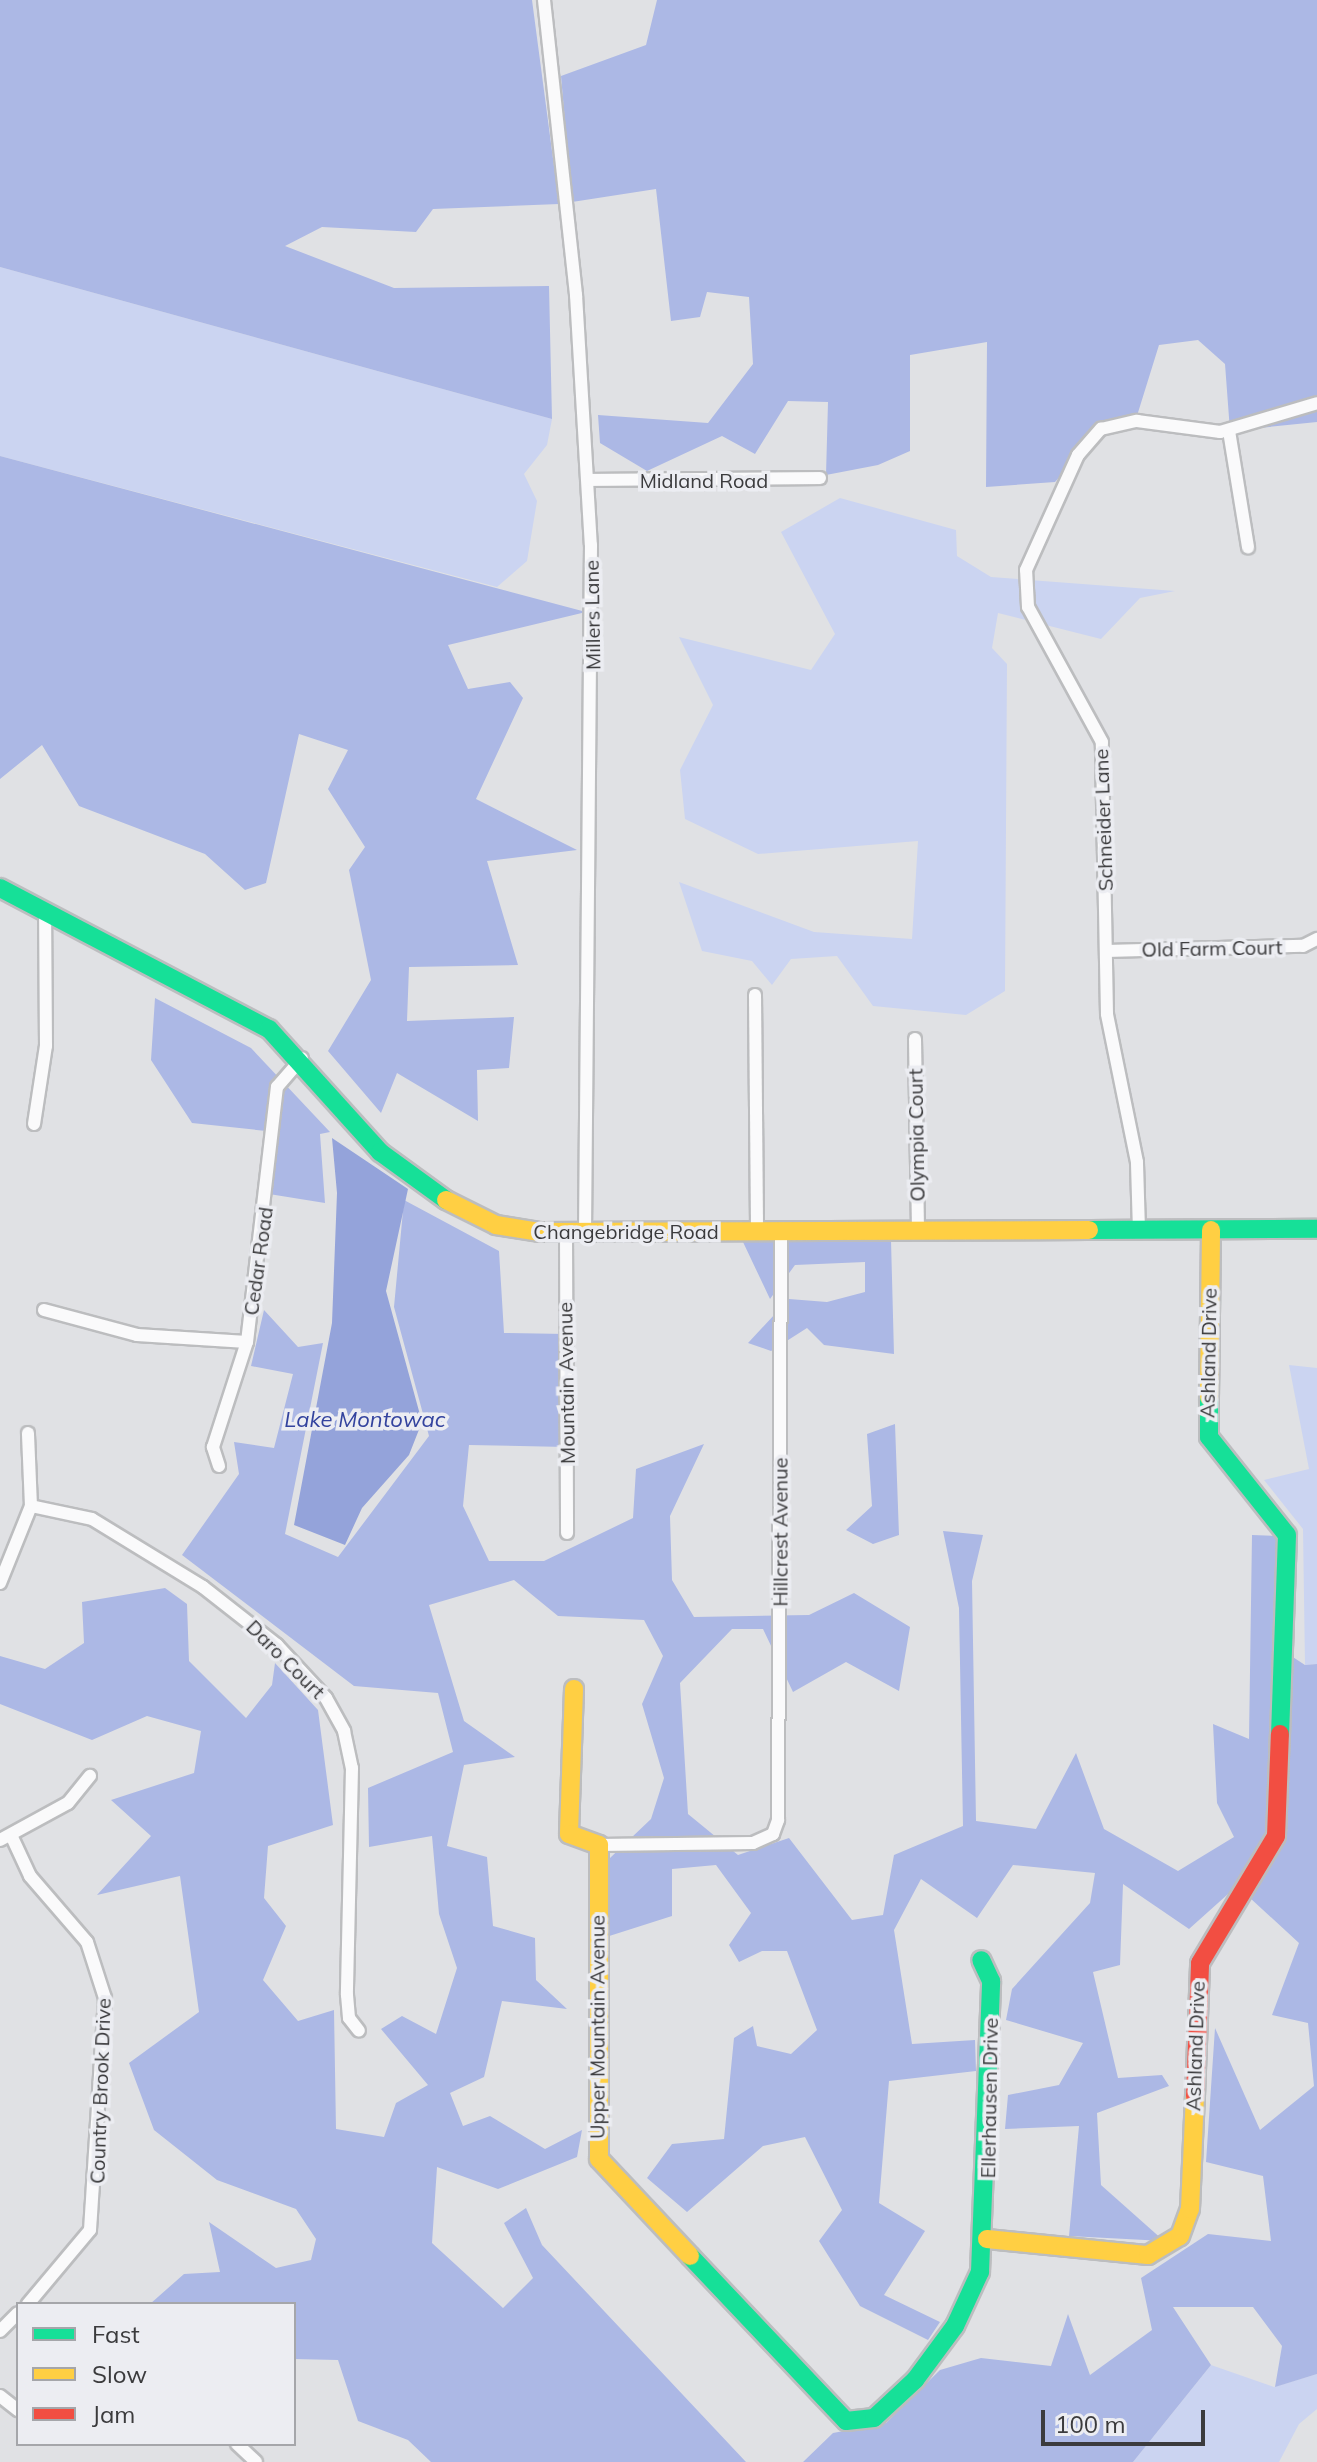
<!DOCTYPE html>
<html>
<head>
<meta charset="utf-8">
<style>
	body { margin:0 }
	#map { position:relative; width:1317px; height:2462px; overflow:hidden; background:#e0e1e4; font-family:Mulish,sans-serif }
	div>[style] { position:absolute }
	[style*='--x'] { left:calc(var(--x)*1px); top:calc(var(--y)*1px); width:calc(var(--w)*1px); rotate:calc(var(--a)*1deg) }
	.green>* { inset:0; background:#cbd4f1 }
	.forest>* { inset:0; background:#acb8e5 }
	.water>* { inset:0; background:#94a3da }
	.roads { filter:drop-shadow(2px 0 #bcbdbf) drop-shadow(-2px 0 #bcbdbf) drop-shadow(0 2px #bcbdbf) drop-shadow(0 -2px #bcbdbf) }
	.street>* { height:12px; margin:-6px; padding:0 6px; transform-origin:6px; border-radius:6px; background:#fafafb }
	.fast>* { height:18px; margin:-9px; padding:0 9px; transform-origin:9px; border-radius:9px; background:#16e098 }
	.slow>* { height:18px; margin:-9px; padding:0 9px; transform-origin:9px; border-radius:9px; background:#ffcf43 }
	.jam>* { height:18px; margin:-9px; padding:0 9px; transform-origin:9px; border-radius:9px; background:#f24e42 }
	span { translate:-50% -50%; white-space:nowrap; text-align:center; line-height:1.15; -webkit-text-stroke:7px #ecedf2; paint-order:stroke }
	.street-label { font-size:20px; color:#3b3b3d }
	.water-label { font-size:22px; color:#33439e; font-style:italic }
	.legend { position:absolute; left:16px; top:2302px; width:280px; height:144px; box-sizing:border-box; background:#ecedf2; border:2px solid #a5a6aa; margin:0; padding:10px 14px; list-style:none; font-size:24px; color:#3b3b3d }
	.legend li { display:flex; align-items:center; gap:16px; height:40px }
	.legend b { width:40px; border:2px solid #a5a6aa }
	.scale { position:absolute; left:1041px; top:2410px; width:164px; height:36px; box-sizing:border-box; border:4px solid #3b3b3d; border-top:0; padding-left:10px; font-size:24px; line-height:28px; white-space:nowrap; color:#3b3b3d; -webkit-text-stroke:6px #ecedf2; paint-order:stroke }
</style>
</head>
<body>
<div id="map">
	<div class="green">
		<div style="clip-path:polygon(0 267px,552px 419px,547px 445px,524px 474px,537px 501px,527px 561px,497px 587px,0 456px)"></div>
		<div style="clip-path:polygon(840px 498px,956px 530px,957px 556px,991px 577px,1175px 591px,1140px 598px,1101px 639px,998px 613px,992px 648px,1007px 664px,1005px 991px,966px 1015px,873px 1006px,837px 956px,791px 959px,772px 985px,752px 961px,702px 951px,679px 882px,814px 932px,912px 939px,918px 841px,758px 854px,685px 819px,680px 770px,713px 705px,679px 637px,811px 670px,835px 634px,781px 532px)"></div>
		<div style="clip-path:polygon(1289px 1365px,1317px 1368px,1317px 1664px,1305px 1665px,1303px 1529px,1264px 1480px,1309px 1469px)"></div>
		<div style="clip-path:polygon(1211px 2365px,1274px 2387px,1317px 2374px,1317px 2409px,1299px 2424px,1279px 2462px,1133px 2462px)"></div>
	</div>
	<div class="forest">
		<div style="clip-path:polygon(0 0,532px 0,559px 204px,433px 209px,416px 232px,322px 227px,285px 246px,394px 288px,549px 286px,552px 419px,0 267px)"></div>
		<div style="clip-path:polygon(657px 0,1317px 0,1317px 422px,1230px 431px,1225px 364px,1198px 340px,1159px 345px,1136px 419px,1109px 421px,1055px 482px,986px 487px,987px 342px,910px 355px,910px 451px,878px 465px,826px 475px,828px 402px,788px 401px,755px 454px,722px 436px,647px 471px,600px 443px,598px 415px,708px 423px,753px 364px,749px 297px,707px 292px,700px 317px,671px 321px,656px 189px,572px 202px,561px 76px,646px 45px)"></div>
		<div style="clip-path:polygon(0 456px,586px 612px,448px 645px,468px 689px,510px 682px,523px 698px,476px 799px,577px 850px,487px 861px,518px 965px,409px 967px,407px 1021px,514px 1017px,509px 1068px,477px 1070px,478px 1121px,397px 1073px,381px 1113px,328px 1051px,371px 980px,349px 870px,365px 847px,328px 789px,348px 750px,299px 734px,266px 883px,245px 890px,205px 854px,79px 806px,42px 745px,0 779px)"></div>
		<div style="clip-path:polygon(155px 998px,251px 1048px,330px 1132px,320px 1134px,325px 1203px,269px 1194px,276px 1132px,192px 1123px,151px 1060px)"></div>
		<div style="clip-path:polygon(404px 1200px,499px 1251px,504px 1333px,566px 1334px,567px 1447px,469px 1445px,463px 1506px,489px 1561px,544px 1561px,633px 1518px,636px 1469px,704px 1444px,670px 1516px,672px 1580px,694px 1617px,809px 1615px,854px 1593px,910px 1627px,899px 1691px,846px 1662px,793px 1692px,763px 1629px,732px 1629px,680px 1683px,688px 1814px,738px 1855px,789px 1838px,852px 1920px,883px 1915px,894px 1855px,963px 1826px,959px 1608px,943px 1531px,983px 1535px,972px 1581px,976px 1821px,1036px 1829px,1076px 1753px,1104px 1829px,1178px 1871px,1234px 1837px,1217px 1803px,1213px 1724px,1249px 1739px,1252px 1535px,1276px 1536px,1276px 1646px,1305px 1665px,1317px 1664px,1317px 2374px,1275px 2387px,1282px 2346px,1253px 2307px,1173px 2307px,1211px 2365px,1133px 2462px,803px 2462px,833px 2433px,886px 2423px,940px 2370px,981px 2358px,1051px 2366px,1068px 2314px,1090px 2375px,1152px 2330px,1141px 2278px,1208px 2234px,1271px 2241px,1263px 2176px,1206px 2162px,1215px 2028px,1260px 2130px,1314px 2086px,1308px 2023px,1272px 2015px,1299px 1943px,1237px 1886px,1189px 1929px,1123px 1884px,1120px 1965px,1093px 1972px,1118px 2078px,1162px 2075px,1169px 2086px,1097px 2113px,1101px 2185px,1164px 2241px,1069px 2236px,1079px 2126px,1005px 2129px,1008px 2095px,1059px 2085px,1083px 2043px,1006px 2020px,1012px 1989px,1090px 1903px,1095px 1873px,1013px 1865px,977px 1918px,921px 1879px,894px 1930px,912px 2044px,975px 2040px,976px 2071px,889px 2081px,879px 2203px,925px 2231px,884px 2295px,940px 2322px,928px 2340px,860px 2306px,819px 2241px,842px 2210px,805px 2137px,763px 2146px,687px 2212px,647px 2178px,672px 2144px,724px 2139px,734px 2038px,753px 2026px,757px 2046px,791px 2054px,817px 2030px,787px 1951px,762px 1951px,739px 1962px,729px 1945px,751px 1913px,716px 1865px,672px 1869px,672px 1916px,603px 1938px,610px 1858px,651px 1819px,664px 1778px,642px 1704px,663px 1656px,644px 1620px,558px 1616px,514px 1580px,429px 1605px,464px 1721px,515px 1757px,464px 1765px,447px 1846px,487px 1857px,493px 1926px,535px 1938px,536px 1980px,567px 2009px,502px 2001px,484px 2077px,450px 2093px,463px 2126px,490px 2116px,545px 2149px,582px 2130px,577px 2157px,498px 2189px,437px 2167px,432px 2243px,503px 2308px,533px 2278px,504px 2223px,526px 2208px,542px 2245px,746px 2462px,431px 2462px,408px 2440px,358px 2421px,338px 2360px,294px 2359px,294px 2304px,150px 2304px,184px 2274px,220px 2272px,209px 2222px,276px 2268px,311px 2260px,316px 2239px,296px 2209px,217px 2180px,154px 2130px,129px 2063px,199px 2012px,180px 1876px,97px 1895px,151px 1836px,111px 1800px,194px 1773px,201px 1731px,147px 1716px,92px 1740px,0 1704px,0 1656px,45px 1669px,84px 1643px,82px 1602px,165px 1588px,187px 1604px,189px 1661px,246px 1718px,272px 1685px,275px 1663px,318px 1710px,333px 1825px,268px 1846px,264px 1898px,286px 1926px,263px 1980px,298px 2021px,334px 2010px,336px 2129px,384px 2137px,396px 2103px,428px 2085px,381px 2029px,402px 2016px,436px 2034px,457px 1968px,439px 1914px,432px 1836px,369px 1847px,368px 1788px,453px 1752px,438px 1693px,354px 1686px,182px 1555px,239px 1474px,234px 1442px,274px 1448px,293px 1374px,251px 1366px,264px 1310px,298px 1347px,323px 1343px,285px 1534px,338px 1557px,429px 1436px,394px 1307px)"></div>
		<div style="clip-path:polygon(891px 1240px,894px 1354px,824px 1345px,807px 1328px,771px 1351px,748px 1343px,789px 1299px,827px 1302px,865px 1292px,865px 1262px,795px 1265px,770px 1299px,743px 1242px)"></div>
		<div style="clip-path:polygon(895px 1424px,899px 1535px,873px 1544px,846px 1530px,872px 1506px,867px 1434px)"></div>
	</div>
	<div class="water">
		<div style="clip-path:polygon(332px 1138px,408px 1189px,386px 1291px,422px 1422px,409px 1455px,362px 1508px,345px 1545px,294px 1525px,332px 1323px,337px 1193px)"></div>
	</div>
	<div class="roads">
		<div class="street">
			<div style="--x:544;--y:0;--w:297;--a:83.8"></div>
			<div style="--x:576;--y:295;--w:250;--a:86.6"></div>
			<div style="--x:591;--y:545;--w:687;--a:90.5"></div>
			<div style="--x:1229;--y:431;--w:118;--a:80.7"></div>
			<div style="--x:589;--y:480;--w:231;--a:-0.5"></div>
			<div style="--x:1106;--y:951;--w:197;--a:-1.5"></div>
			<div style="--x:1303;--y:946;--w:16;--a:-27"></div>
			<div style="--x:755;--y:995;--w:236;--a:89.5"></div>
			<div style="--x:915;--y:1039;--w:193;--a:89.1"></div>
			<div style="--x:34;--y:1124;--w:79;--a:-81.3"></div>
			<div style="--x:46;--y:1046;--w:134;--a:-90.4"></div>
			<div style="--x:1139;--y:1231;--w:69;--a:-91.7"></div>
			<div style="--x:1137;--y:1162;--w:151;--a:-101.5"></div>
			<div style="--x:1107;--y:1014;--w:272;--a:-91.1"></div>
			<div style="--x:1102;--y:742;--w:154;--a:-118.7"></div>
			<div style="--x:1028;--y:607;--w:37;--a:-93"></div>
			<div style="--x:1026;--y:570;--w:126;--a:-65.7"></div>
			<div style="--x:1078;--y:455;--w:35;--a:-49"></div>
			<div style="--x:1101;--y:429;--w:37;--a:-13"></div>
			<div style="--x:1137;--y:421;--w:84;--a:7.5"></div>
			<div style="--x:1220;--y:432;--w:101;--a:-16.6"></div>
			<div style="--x:566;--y:1232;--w:301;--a:89.8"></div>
			<div style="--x:44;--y:1310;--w:96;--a:15"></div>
			<div style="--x:137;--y:1335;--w:110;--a:3.6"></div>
			<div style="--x:219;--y:1466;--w:20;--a:-108"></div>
			<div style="--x:213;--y:1447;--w:110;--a:-72.1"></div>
			<div style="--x:247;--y:1342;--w:257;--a:-83.3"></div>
			<div style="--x:277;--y:1087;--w:38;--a:-49"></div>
			<div style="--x:31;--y:1506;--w:62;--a:12"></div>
			<div style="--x:92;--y:1519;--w:130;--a:31.5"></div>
			<div style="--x:203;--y:1587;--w:94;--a:38.1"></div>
			<div style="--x:277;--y:1645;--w:72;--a:47.2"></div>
			<div style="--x:326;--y:1698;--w:38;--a:61"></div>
			<div style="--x:344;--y:1731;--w:38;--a:78"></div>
			<div style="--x:352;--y:1768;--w:227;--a:91.3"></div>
			<div style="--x:347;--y:1995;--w:23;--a:85"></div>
			<div style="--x:349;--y:2018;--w:16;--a:52"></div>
			<div style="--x:0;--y:1583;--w:83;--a:-68.1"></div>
			<div style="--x:31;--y:1506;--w:73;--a:-92.4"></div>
			<div style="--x:11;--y:1835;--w:45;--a:65.1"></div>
			<div style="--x:30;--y:1876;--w:87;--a:49.2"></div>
			<div style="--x:87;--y:1942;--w:59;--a:72.2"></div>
			<div style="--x:105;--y:1998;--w:232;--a:93.7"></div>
			<div style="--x:90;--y:2230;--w:97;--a:130"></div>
			<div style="--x:0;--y:1840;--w:77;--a:-28.6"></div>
			<div style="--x:68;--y:1803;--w:35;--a:-51"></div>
			<div style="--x:599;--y:1845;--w:154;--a:-0.7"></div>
			<div style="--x:753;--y:1843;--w:22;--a:-24"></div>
			<div style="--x:773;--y:1834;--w:15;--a:-70"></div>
			<div style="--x:778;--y:1820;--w:588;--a:-89.71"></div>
			<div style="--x:0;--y:2331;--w:25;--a:-45"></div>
			<div style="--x:0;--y:2396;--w:23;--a:38"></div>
			<div style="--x:237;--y:2444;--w:26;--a:43"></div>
		</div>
		<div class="fast">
			<div style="--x:0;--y:888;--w:304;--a:27.7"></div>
			<div style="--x:269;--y:1029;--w:166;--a:47.9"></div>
			<div style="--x:380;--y:1152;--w:82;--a:36"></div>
			<div style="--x:1089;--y:1230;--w:228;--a:-0.3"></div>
			<div style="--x:1209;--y:1397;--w:40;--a:90"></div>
			<div style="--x:1209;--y:1437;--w:125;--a:51.5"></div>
			<div style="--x:1287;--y:1535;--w:199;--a:92"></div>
			<div style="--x:690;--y:2256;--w:227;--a:46.6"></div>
			<div style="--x:846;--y:2421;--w:28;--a:-6"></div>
			<div style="--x:874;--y:2418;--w:56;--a:-42.8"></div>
			<div style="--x:915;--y:2380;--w:67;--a:-53.5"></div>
			<div style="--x:955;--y:2326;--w:60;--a:-65.2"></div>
			<div style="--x:980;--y:2272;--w:291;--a:-87.8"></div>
			<div style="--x:991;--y:1981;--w:23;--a:-115"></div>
		</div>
		<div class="slow">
			<div style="--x:446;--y:1200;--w:56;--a:26.6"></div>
			<div style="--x:496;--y:1225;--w:45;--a:9"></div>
			<div style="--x:540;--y:1232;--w:549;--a:-0.21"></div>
			<div style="--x:1209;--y:1397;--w:167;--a:-89.3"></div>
			<div style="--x:574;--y:1689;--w:145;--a:92"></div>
			<div style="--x:569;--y:1834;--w:32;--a:20"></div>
			<div style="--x:599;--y:1845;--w:314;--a:90"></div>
			<div style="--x:599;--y:2159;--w:133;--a:46.8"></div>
			<div style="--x:987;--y:2239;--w:162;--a:5.7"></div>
			<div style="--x:1148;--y:2255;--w:37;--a:-31"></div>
			<div style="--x:1180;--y:2236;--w:29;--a:-70"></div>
			<div style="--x:1190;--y:2209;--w:113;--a:-87.5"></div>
		</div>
		<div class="jam">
			<div style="--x:1195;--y:2096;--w:133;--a:-87.8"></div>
			<div style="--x:1200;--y:1963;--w:148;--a:-59.1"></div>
			<div style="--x:1276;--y:1836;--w:102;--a:-87.8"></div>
		</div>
	</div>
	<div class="street-label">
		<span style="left:704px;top:480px">Midland Road</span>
		<span style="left:592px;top:615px;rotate:-91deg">Millers Lane</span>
		<span style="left:1103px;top:820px;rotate:-92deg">Schneider Lane</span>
		<span style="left:1212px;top:948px;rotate:-1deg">Old Farm Court</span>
		<span style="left:916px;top:1135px;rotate:-91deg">Olympia Court</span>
		<span style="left:626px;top:1231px">Changebridge Road</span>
		<span style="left:258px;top:1261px;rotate:-82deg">Cedar Road</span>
		<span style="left:1208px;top:1353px;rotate:-89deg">Ashland Drive</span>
		<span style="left:566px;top:1383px;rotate:-91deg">Mountain Avenue</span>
		<span style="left:780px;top:1532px;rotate:-90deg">Hillcrest Avenue</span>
		<span style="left:286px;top:1659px;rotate:45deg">Daro Court</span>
		<span style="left:597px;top:2027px;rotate:-90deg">Upper Mountain Avenue</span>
		<span style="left:1195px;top:2046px;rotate:-88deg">Ashland Drive</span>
		<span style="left:100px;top:2091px;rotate:-88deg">Country Brook Drive</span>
		<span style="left:989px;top:2098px;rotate:-89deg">Ellerhausen Drive</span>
	</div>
	<div class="water-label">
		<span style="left:365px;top:1420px">Lake Montowac</span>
	</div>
	<ul class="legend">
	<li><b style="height:10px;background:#16e098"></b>Fast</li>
	<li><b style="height:10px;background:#ffcf43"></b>Slow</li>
	<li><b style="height:10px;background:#f24e42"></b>Jam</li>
	</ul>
	<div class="scale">100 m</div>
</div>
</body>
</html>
